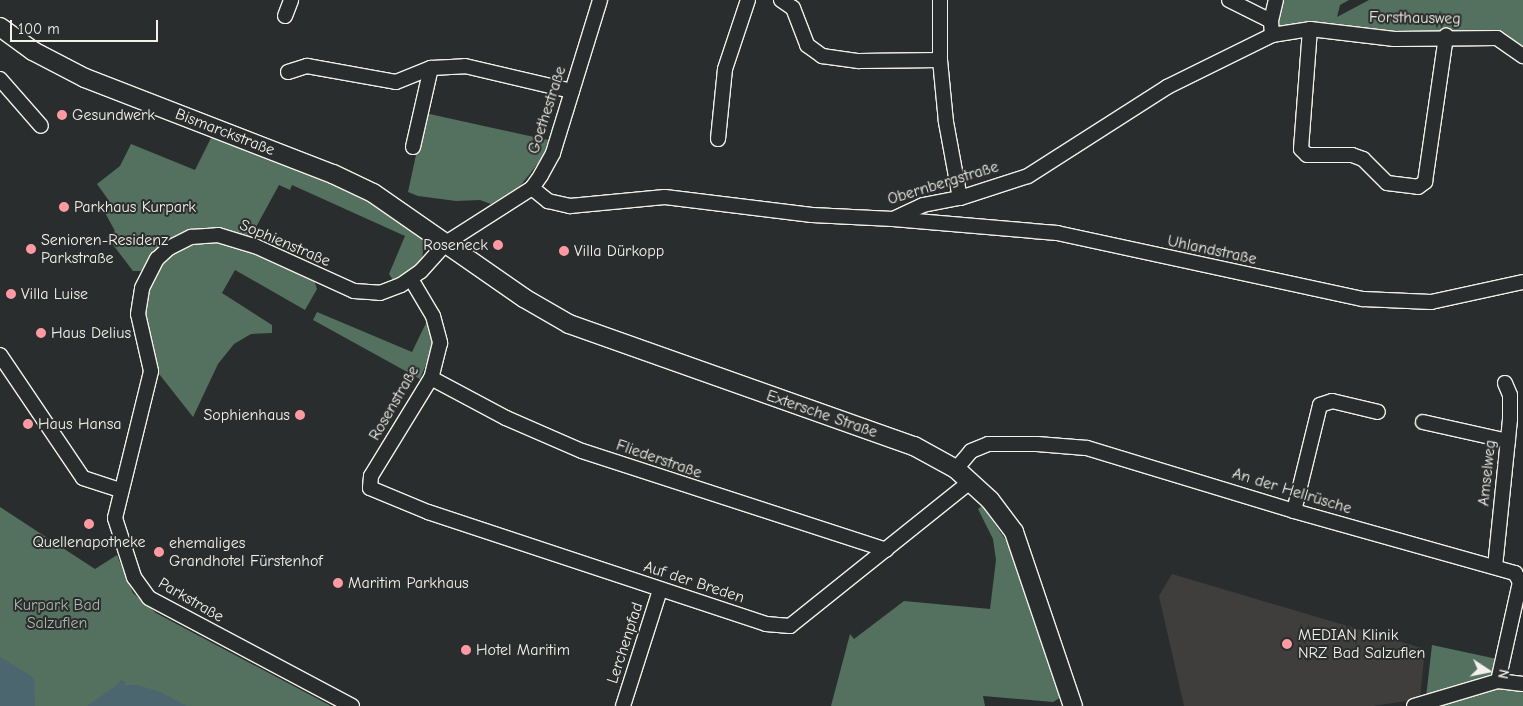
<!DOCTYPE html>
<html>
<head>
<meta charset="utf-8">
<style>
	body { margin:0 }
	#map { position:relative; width:1523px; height:706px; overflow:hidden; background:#2a2d2e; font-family:"Comic Neue",sans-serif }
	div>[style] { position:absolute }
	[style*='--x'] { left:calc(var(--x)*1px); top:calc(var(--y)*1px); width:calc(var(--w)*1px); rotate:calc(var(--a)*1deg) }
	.built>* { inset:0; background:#403d3d }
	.green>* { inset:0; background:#54705f }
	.water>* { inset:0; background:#4c6670 }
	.roads { filter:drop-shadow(1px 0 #f4f1e8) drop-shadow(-1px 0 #f4f1e8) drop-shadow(0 1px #f4f1e8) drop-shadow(0 -1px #f4f1e8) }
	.minor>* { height:14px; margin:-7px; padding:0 7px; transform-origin:7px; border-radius:7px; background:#2a2d2e }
	.major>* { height:18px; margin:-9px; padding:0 9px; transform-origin:9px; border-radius:9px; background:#2a2d2e }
	.dots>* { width:14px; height:14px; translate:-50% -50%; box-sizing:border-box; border:2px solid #2a2d2e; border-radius:50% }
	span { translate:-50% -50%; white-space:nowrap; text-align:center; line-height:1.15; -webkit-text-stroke:4px #2a2d2e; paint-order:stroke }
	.street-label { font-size:16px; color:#f4f1e8 }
	.poi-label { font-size:16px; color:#f4f1e8 }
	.left { translate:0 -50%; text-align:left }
	.right { translate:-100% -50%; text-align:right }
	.park-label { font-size:16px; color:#acb7aa }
	.north { position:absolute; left:1463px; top:646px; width:50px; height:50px; -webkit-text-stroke:4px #2a2d2e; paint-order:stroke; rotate:101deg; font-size:14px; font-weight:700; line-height:20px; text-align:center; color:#f4f1e8 }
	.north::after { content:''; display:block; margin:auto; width:18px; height:22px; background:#f4f1e8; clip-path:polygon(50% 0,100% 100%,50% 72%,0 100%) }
	.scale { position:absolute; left:10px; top:20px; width:148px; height:22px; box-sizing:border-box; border:2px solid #f4f1e8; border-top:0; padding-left:6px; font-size:15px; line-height:18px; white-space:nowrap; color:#f4f1e8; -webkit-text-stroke:4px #2a2d2e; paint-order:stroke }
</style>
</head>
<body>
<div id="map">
	<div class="built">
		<div style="clip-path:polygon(1172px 574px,1425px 649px,1420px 699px,1373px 706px,1184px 706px,1159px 596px)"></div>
	</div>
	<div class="green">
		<div style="clip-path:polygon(1280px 0,1349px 0,1340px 5px,1337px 17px,1369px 0,1523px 0,1523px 53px,1499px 36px,1395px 34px,1308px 25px,1274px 27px)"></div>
		<div style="clip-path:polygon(425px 113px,548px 140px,544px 156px,520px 186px,491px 204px,480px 200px,456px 201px,418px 196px,408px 192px)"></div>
		<div style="clip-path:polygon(214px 132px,380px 205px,424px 240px,422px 261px,415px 269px,393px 280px,389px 274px,405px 236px,292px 185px,290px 190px,279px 185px,250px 238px,210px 228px,186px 233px,150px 259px,141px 271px,133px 271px,107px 237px,115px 231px,104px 211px,112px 205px,97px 184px,120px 166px,131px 144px,195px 170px)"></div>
		<div style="clip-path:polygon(207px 241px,244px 249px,314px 280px,317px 289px,305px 310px,235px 270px,222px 293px,272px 325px,272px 333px,251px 334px,234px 344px,218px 364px,193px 417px,156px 370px,153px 345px,144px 309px,155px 271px,166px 259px,178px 250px)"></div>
		<div style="clip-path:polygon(317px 312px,412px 352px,428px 319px,433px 347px,420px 379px,313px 320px)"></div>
		<div style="clip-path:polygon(982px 506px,1008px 543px,1063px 696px,1053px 702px,983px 696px,985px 706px,831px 706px,850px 634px,854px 639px,904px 601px,990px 609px,996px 560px,993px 539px,978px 509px)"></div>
		<div style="clip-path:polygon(0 507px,95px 569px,117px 555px,133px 593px,156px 613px,331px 706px,0 706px)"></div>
		<div style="clip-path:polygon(1432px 645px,1497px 659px,1491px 689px,1523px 688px,1523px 706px,1425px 706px)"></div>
	</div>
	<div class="water">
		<div style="clip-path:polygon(0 657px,34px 678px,35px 706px,0 706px)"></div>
		<div style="clip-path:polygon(121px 680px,126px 682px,124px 685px,138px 685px,160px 692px,187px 706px,87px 706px,117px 685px)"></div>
	</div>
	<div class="roads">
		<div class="minor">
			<div style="--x:781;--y:0;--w:14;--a:34"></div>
			<div style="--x:793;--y:8;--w:40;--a:69"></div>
			<div style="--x:807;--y:45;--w:19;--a:36"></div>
			<div style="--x:822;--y:56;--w:37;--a:8"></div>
			<div style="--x:859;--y:61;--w:81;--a:-0.7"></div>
			<div style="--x:940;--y:0;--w:60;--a:90"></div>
			<div style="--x:940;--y:60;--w:62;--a:84.5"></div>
			<div style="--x:946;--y:122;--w:77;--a:79.6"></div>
			<div style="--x:1229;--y:0;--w:47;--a:26.6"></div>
			<div style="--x:1271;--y:21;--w:14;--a:86"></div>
			<div style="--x:285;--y:16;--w:17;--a:-69"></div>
			<div style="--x:1271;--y:21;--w:22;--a:-77"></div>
			<div style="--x:1310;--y:29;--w:120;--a:94.3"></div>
			<div style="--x:1301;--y:149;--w:8;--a:45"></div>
			<div style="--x:1307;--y:155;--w:45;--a:0"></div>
			<div style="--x:1352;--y:155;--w:12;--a:20"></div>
			<div style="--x:1363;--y:159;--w:34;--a:45"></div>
			<div style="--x:1387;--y:183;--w:31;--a:7"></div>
			<div style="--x:1418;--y:187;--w:9;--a:-36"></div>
			<div style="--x:1425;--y:182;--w:148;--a:-81.8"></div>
			<div style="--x:288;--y:72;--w:20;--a:-18"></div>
			<div style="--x:307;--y:66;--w:90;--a:10.2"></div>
			<div style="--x:396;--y:82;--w:38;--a:-22"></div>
			<div style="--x:431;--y:68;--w:34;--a:-3"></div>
			<div style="--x:465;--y:66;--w:110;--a:13.2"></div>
			<div style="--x:0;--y:79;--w:62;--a:48.9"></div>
			<div style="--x:718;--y:139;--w:70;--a:-84.3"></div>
			<div style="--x:725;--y:69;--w:73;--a:-71.6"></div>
			<div style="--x:413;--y:147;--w:81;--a:-77.2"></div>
			<div style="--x:532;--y:188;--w:21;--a:39"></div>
			<div style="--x:548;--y:201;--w:23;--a:13"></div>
			<div style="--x:570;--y:206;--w:95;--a:-5.4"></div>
			<div style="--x:665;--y:197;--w:148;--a:7"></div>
			<div style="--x:812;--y:215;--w:81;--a:2.8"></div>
			<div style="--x:893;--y:219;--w:33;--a:-25"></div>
			<div style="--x:923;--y:205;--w:38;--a:-11"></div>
			<div style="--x:960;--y:198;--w:71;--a:-17.9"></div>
			<div style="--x:1028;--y:176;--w:165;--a:-32.6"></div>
			<div style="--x:1167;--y:87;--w:117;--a:-26.3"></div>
			<div style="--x:1272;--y:35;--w:38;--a:-9"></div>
			<div style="--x:1310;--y:29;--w:85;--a:6.8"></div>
			<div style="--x:1394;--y:39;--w:103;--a:-0.6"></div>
			<div style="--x:1497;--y:38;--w:32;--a:35"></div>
			<div style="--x:893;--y:219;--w:165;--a:4.9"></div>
			<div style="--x:1057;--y:233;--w:313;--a:12.2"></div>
			<div style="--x:1363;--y:299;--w:68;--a:2.5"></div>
			<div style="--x:1431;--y:302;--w:94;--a:-12.3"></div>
			<div style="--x:411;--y:279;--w:43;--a:59.3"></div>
			<div style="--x:433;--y:316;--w:28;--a:75"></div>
			<div style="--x:440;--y:343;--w:36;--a:104"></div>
			<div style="--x:431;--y:378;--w:115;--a:121.5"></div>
			<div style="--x:371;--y:476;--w:12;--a:95"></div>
			<div style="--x:370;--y:488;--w:63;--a:22.5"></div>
			<div style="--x:428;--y:512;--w:356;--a:18.3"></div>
			<div style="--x:766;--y:624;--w:24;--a:5"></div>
			<div style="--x:790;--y:626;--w:232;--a:-38.7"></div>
			<div style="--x:0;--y:355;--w:148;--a:56"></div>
			<div style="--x:83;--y:478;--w:40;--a:18"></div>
			<div style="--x:431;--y:378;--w:85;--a:28.1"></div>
			<div style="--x:506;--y:418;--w:83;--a:23.5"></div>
			<div style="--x:582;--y:451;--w:320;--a:18"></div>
			<div style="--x:1423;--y:422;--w:87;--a:12.6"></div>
			<div style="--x:956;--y:469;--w:23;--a:-50"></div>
			<div style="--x:971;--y:451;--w:18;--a:-22"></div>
			<div style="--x:988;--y:444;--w:49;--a:0"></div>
			<div style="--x:1037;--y:444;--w:50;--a:4.6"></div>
			<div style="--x:1087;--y:448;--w:216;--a:16.9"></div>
			<div style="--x:1294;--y:511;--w:230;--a:15.7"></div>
			<div style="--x:1515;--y:573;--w:10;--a:61"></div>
			<div style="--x:1520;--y:582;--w:101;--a:102.5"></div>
			<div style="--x:1294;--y:511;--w:109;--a:-76.2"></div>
			<div style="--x:1320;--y:405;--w:13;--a:-18"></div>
			<div style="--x:1332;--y:401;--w:47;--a:13.4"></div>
			<div style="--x:1495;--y:567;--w:149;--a:-84.2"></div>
			<div style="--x:1510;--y:419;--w:24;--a:-90"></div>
			<div style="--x:1510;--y:395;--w:13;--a:-113"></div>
			<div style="--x:352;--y:706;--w:230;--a:-152"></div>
			<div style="--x:149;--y:598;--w:26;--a:-126"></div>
			<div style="--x:134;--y:577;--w:62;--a:-107.9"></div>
			<div style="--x:115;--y:518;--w:151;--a:-76.2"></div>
			<div style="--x:151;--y:371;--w:58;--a:-102.8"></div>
			<div style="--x:138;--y:314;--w:26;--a:-81"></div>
			<div style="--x:142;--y:288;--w:33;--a:-63"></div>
			<div style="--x:157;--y:259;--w:16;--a:-43"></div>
			<div style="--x:169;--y:248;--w:25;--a:-27"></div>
			<div style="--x:191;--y:237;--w:27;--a:-4"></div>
			<div style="--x:218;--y:235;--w:39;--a:17"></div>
			<div style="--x:255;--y:246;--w:109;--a:24.4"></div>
			<div style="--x:354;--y:291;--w:26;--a:4"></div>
			<div style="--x:380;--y:293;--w:22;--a:-21"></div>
			<div style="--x:401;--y:285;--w:24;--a:-35"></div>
			<div style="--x:421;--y:271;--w:38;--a:-48"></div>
			<div style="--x:446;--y:243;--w:102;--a:-32.6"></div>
			<div style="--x:532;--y:188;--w:16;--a:-55"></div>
			<div style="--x:541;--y:175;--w:25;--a:-61"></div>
			<div style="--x:553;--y:153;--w:160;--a:-72.9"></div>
			<div style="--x:623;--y:706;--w:122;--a:-72.3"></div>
			<div style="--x:1414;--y:706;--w:88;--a:-16.6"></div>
			<div style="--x:1498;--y:681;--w:25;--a:7"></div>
		</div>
		<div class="major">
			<div style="--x:0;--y:27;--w:41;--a:36"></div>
			<div style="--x:33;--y:51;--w:59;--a:27.4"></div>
			<div style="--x:85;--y:78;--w:266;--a:21.2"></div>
			<div style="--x:333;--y:174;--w:44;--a:25.4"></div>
			<div style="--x:373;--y:193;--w:184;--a:34.8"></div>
			<div style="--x:524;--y:298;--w:52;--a:30"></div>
			<div style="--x:569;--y:324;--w:366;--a:19.5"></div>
			<div style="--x:914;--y:446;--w:48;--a:28.7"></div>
			<div style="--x:956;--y:469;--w:46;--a:42.4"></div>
			<div style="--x:990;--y:500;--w:40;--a:53"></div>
			<div style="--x:1014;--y:532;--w:184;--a:71.3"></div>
		</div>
	</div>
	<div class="dots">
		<div style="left:62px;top:115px;background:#ff9aa2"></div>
		<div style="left:64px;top:207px;background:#ff9aa2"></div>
		<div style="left:498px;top:245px;background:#ff9aa2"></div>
		<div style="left:31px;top:249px;background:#ff9aa2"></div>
		<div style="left:564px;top:251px;background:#ff9aa2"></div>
		<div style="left:11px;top:294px;background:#ff9aa2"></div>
		<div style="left:41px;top:333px;background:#ff9aa2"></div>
		<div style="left:300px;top:415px;background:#ff9aa2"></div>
		<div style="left:28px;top:424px;background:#ff9aa2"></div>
		<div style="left:89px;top:524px;background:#ff9aa2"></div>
		<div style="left:159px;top:552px;background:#ff9aa2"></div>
		<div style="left:338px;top:583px;background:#ff9aa2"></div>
		<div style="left:1287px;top:644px;background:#ff9aa2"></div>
		<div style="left:466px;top:650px;background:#ff9aa2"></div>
	</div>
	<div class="street-label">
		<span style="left:1415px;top:18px;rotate:1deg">Forsthausweg</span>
		<span style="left:547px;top:110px;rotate:-72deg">Goethestraße</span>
		<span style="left:225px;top:132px;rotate:21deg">Bismarckstraße</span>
		<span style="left:943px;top:183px;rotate:-17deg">Obernbergstraße</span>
		<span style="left:285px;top:243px;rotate:23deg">Sophienstraße</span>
		<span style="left:1212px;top:250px;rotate:12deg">Uhlandstraße</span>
		<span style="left:394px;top:403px;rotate:-60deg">Rosenstraße</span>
		<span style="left:822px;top:414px;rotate:19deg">Extersche Straße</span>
		<span style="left:659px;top:459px;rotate:19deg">Fliederstraße</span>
		<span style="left:1487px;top:473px;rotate:-84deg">Amselweg</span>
		<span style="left:1292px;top:491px;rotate:17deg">An der Hellrüsche</span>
		<span style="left:694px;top:582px;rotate:18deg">Auf der Breden</span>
		<span style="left:191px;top:600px;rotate:30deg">Parkstraße</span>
		<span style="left:625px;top:643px;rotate:-72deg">Lerchenpfad</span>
	</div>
	<div class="poi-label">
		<span class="left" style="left:72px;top:115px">Gesundwerk</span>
		<span class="left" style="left:74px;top:207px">Parkhaus Kurpark</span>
		<span class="left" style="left:41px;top:249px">Senioren-Residenz<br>Parkstraße</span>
		<span class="right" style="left:488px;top:245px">Roseneck</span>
		<span class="left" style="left:574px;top:251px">Villa Dürkopp</span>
		<span class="left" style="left:21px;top:294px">Villa Luise</span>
		<span class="left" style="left:51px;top:333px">Haus Delius</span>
		<span class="right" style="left:290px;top:415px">Sophienhaus</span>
		<span class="left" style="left:38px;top:424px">Haus Hansa</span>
		<span style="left:89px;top:542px">Quellenapotheke</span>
		<span class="left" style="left:169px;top:552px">ehemaliges<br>Grandhotel Fürstenhof</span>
		<span class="left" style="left:348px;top:583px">Maritim Parkhaus</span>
		<span class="left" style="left:1298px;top:644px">MEDIAN Klinik<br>NRZ Bad Salzuflen</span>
		<span class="left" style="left:476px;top:650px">Hotel Maritim</span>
	</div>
	<div class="park-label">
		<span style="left:57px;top:614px">Kurpark Bad<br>Salzuflen</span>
	</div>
	<div class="north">N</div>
	<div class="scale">100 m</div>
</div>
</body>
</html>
